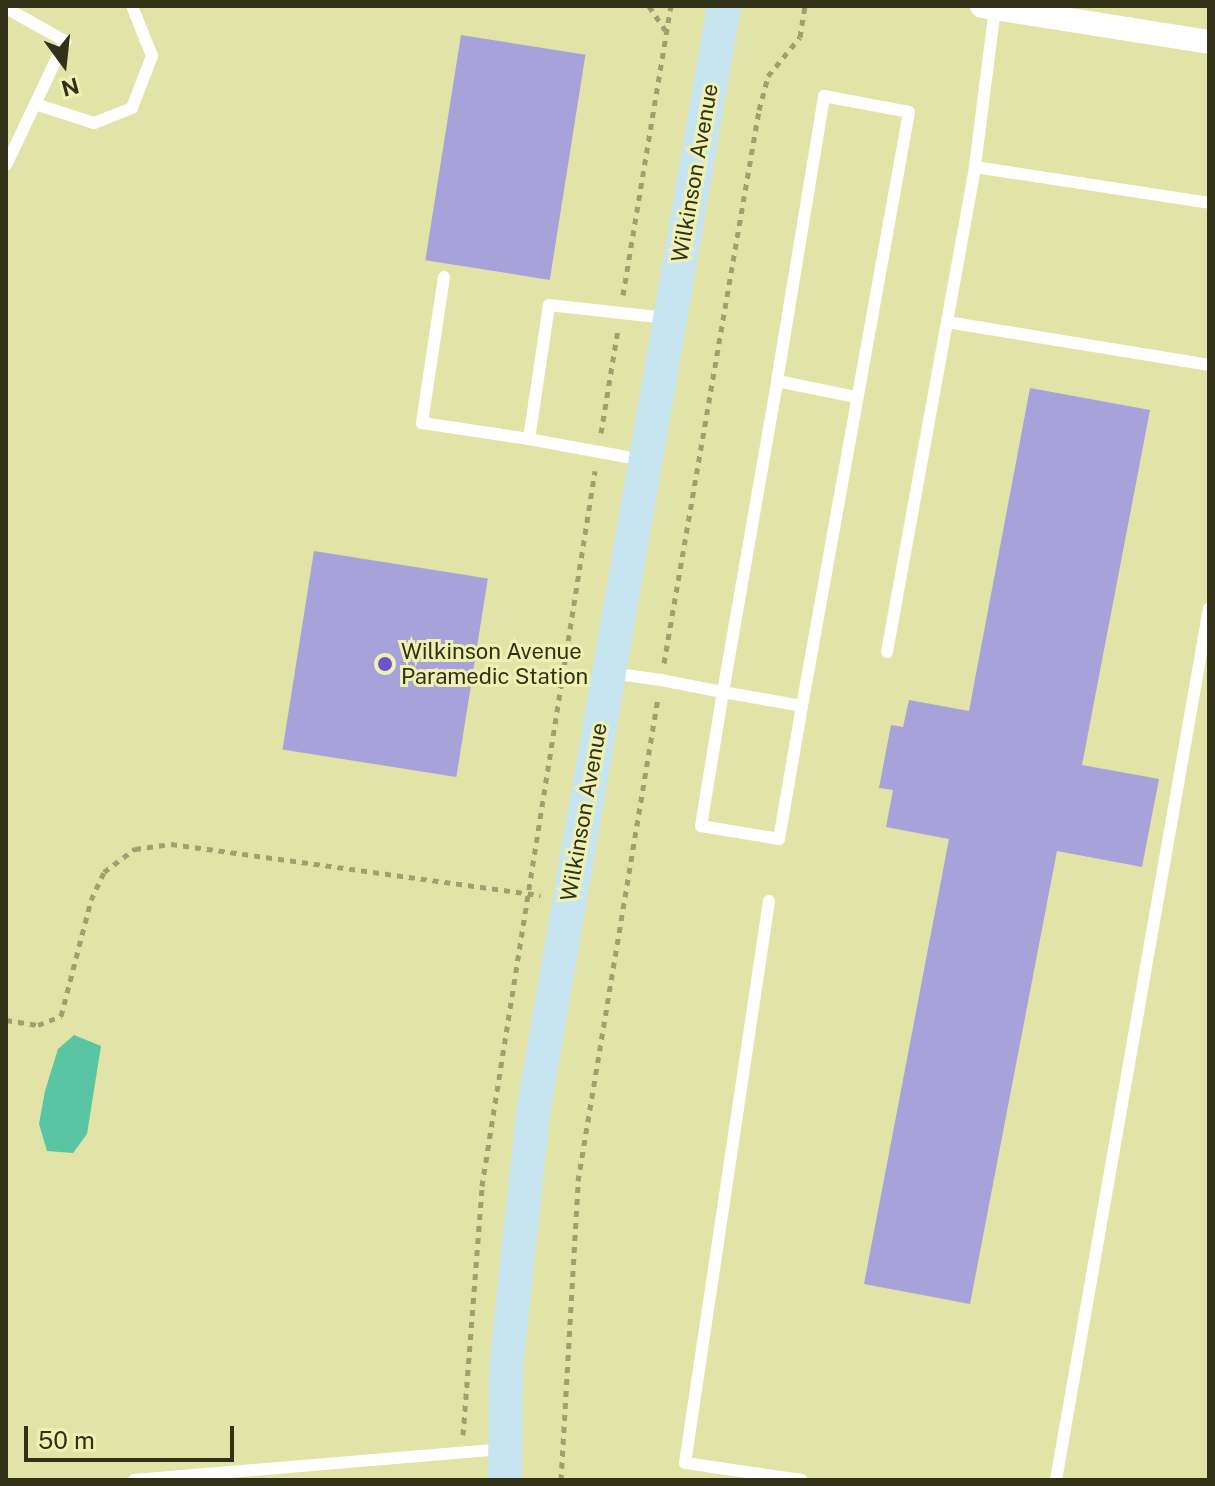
<!DOCTYPE html>
<html>
<head>
<meta charset="utf-8">
<style>
	body { margin:0 }
	#map { position:relative; width:1215px; height:1486px; overflow:hidden; background:#e2e3a6; font-family:"Public Sans",sans-serif }
	div>[style] { position:absolute }
	[style*='--x'] { left:calc(var(--x)*1px); top:calc(var(--y)*1px); width:calc(var(--w)*1px); rotate:calc(var(--a)*1deg) }
	.water>* { inset:0; background:#5ac5a2 }
	.building>* { inset:0; background:#a8a2da; transform-origin:0 0 }
	.path>* { height:5px; margin-top:-2.5px; transform-origin:0; background:repeating-linear-gradient(90deg,#9fa070 0 6px,transparent 0 12px) }
	.lane>* { height:12px; margin:-6px; padding:0 6px; transform-origin:6px; border-radius:6px; background:#fff }
	.street>* { height:24px; margin:-12px; padding:0 12px; transform-origin:12px; border-radius:12px; background:#fff }
	.secondary>* { height:34px; margin:-17px; padding:0 17px; transform-origin:17px; border-radius:17px; background:#c7e5f1 }
	.dots>* { width:22px; height:22px; translate:-50% -50%; box-sizing:border-box; border:4px solid #eff1b3; border-radius:50% }
	span { translate:-50% -50%; white-space:nowrap; text-align:center; line-height:1.15; -webkit-text-stroke:6px #eff1b3; paint-order:stroke }
	.street-label { font-size:22px; color:#313118 }
	.poi-label { font-size:22px; color:#313118 }
	.left { translate:0 -50%; text-align:left }
	.frame { position:absolute; inset:0; border:8px solid #313118; pointer-events:none }
	.north { position:absolute; left:24px; top:24px; width:80px; height:80px; -webkit-text-stroke:6px #eff1b3; paint-order:stroke; rotate:165deg; font-size:22px; font-weight:700; line-height:32px; text-align:center; color:#313118 }
	.north::after { content:''; display:block; margin:auto; width:28px; height:36px; background:#313118; clip-path:polygon(50% 0,100% 100%,50% 72%,0 100%) }
	.scale { position:absolute; left:24px; top:1426px; width:210px; height:36px; box-sizing:border-box; border:4px solid #313118; border-top:0; padding-left:10px; font-size:24px; line-height:28px; white-space:nowrap; color:#313118; -webkit-text-stroke:6px #eff1b3; paint-order:stroke }
</style>
</head>
<body>
<div id="map">
	<div class="water">
		<div style="clip-path:polygon(74px 1035px,101px 1046px,87px 1134px,73px 1153px,47px 1151px,39px 1124px,45px 1091px,58px 1049px)"></div>
	</div>
	<div class="building">
		<div style="left:461px;top:35px;width:126px;height:228px;rotate:9deg"></div>
		<div style="clip-path:polygon(1030px 388px,1150px 410px,1082px 765px,1159px 779px,1142px 867px,1057px 851px,970px 1304px,864px 1284px,949px 839px,886px 827px,893px 790px,879px 788px,891px 725px,903px 727px,909px 700px,969px 711px)"></div>
		<div style="left:314px;top:551px;width:176px;height:201px;rotate:9deg"></div>
	</div>
	<div class="path">
		<div style="--x:649;--y:6;--w:29;--a:56"></div>
		<div style="--x:623;--y:295;--w:293;--a:-80.6"></div>
		<div style="--x:601;--y:433;--w:105;--a:-80.7"></div>
		<div style="--x:664;--y:663;--w:561;--a:-80.25"></div>
		<div style="--x:759;--y:110;--w:35;--a:-75"></div>
		<div style="--x:768;--y:76;--w:50;--a:-50.6"></div>
		<div style="--x:800;--y:37;--w:31;--a:-81"></div>
		<div style="--x:6;--y:1020;--w:32;--a:9"></div>
		<div style="--x:38;--y:1025;--w:25;--a:-21"></div>
		<div style="--x:61;--y:1016;--w:120;--a:-75.5"></div>
		<div style="--x:91;--y:900;--w:31;--a:-65"></div>
		<div style="--x:104;--y:872;--w:39;--a:-37"></div>
		<div style="--x:135;--y:849;--w:36;--a:-8"></div>
		<div style="--x:171;--y:844;--w:373;--a:7.9"></div>
		<div style="--x:463;--y:1435;--w:250;--a:-85.6"></div>
		<div style="--x:482;--y:1186;--w:724;--a:-81.02"></div>
		<div style="--x:561;--y:1480;--w:299;--a:-86.7"></div>
		<div style="--x:578;--y:1181;--w:492;--a:-80.6"></div>
	</div>
	<div class="lane">
		<div style="--x:6;--y:8;--w:68;--a:29.2"></div>
		<div style="--x:65;--y:41;--w:137;--a:115.4"></div>
		<div style="--x:995;--y:8;--w:160;--a:97.2"></div>
		<div style="--x:975;--y:167;--w:237;--a:8.7"></div>
		<div style="--x:35;--y:104;--w:62;--a:17.9"></div>
		<div style="--x:94;--y:123;--w:41;--a:-21.5"></div>
		<div style="--x:132;--y:108;--w:56;--a:-69"></div>
		<div style="--x:152;--y:56;--w:54;--a:-111.8"></div>
		<div style="--x:444;--y:277;--w:148;--a:98.6"></div>
		<div style="--x:422;--y:423;--w:108;--a:8.5"></div>
		<div style="--x:947;--y:322;--w:266;--a:9.3"></div>
		<div style="--x:777;--y:381;--w:81;--a:11.4"></div>
		<div style="--x:643;--y:460;--w:116;--a:-169.6"></div>
		<div style="--x:529;--y:439;--w:135;--a:-81.5"></div>
		<div style="--x:549;--y:305;--w:118;--a:6.3"></div>
		<div style="--x:887;--y:652;--w:493;--a:-79.7"></div>
		<div style="--x:611;--y:673;--w:50;--a:8"></div>
		<div style="--x:661;--y:680;--w:63;--a:11"></div>
		<div style="--x:723;--y:692;--w:80;--a:10"></div>
		<div style="--x:802;--y:706;--w:135;--a:99.8"></div>
		<div style="--x:779;--y:839;--w:79;--a:-170.5"></div>
		<div style="--x:701;--y:826;--w:136;--a:-80.7"></div>
		<div style="--x:723;--y:692;--w:316;--a:-80.1"></div>
		<div style="--x:777;--y:381;--w:289;--a:-80.6"></div>
		<div style="--x:824;--y:96;--w:86;--a:10.7"></div>
		<div style="--x:909;--y:112;--w:604;--a:100.21"></div>
		<div style="--x:769;--y:901;--w:568;--a:98.5"></div>
		<div style="--x:685;--y:1463;--w:118;--a:8.3"></div>
		<div style="--x:134;--y:1480;--w:372;--a:-4.8"></div>
		<div style="--x:1056;--y:1480;--w:885;--a:-80.05"></div>
	</div>
	<div class="street">
		<div style="--x:982;--y:6;--w:230;--a:9"></div>
	</div>
	<div class="secondary">
		<div style="--x:505;--y:1480;--w:113;--a:-89.5"></div>
		<div style="--x:506;--y:1367;--w:255;--a:-83.9"></div>
		<div style="--x:533;--y:1113;--w:1123;--a:-80.21"></div>
	</div>
	<div class="dots">
		<div style="left:385px;top:664px;background:#6e53cd"></div>
	</div>
	<div class="street-label">
		<span style="left:695px;top:173px;rotate:-80deg">Wilkinson Avenue</span>
		<span style="left:584px;top:812px;rotate:-80deg">Wilkinson Avenue</span>
	</div>
	<div class="poi-label">
		<span class="left" style="left:401px;top:664px">Wilkinson Avenue<br>Paramedic Station</span>
	</div>
	<div class="frame"></div>
	<div class="north">N</div>
	<div class="scale">50 m</div>
</div>
</body>
</html>
